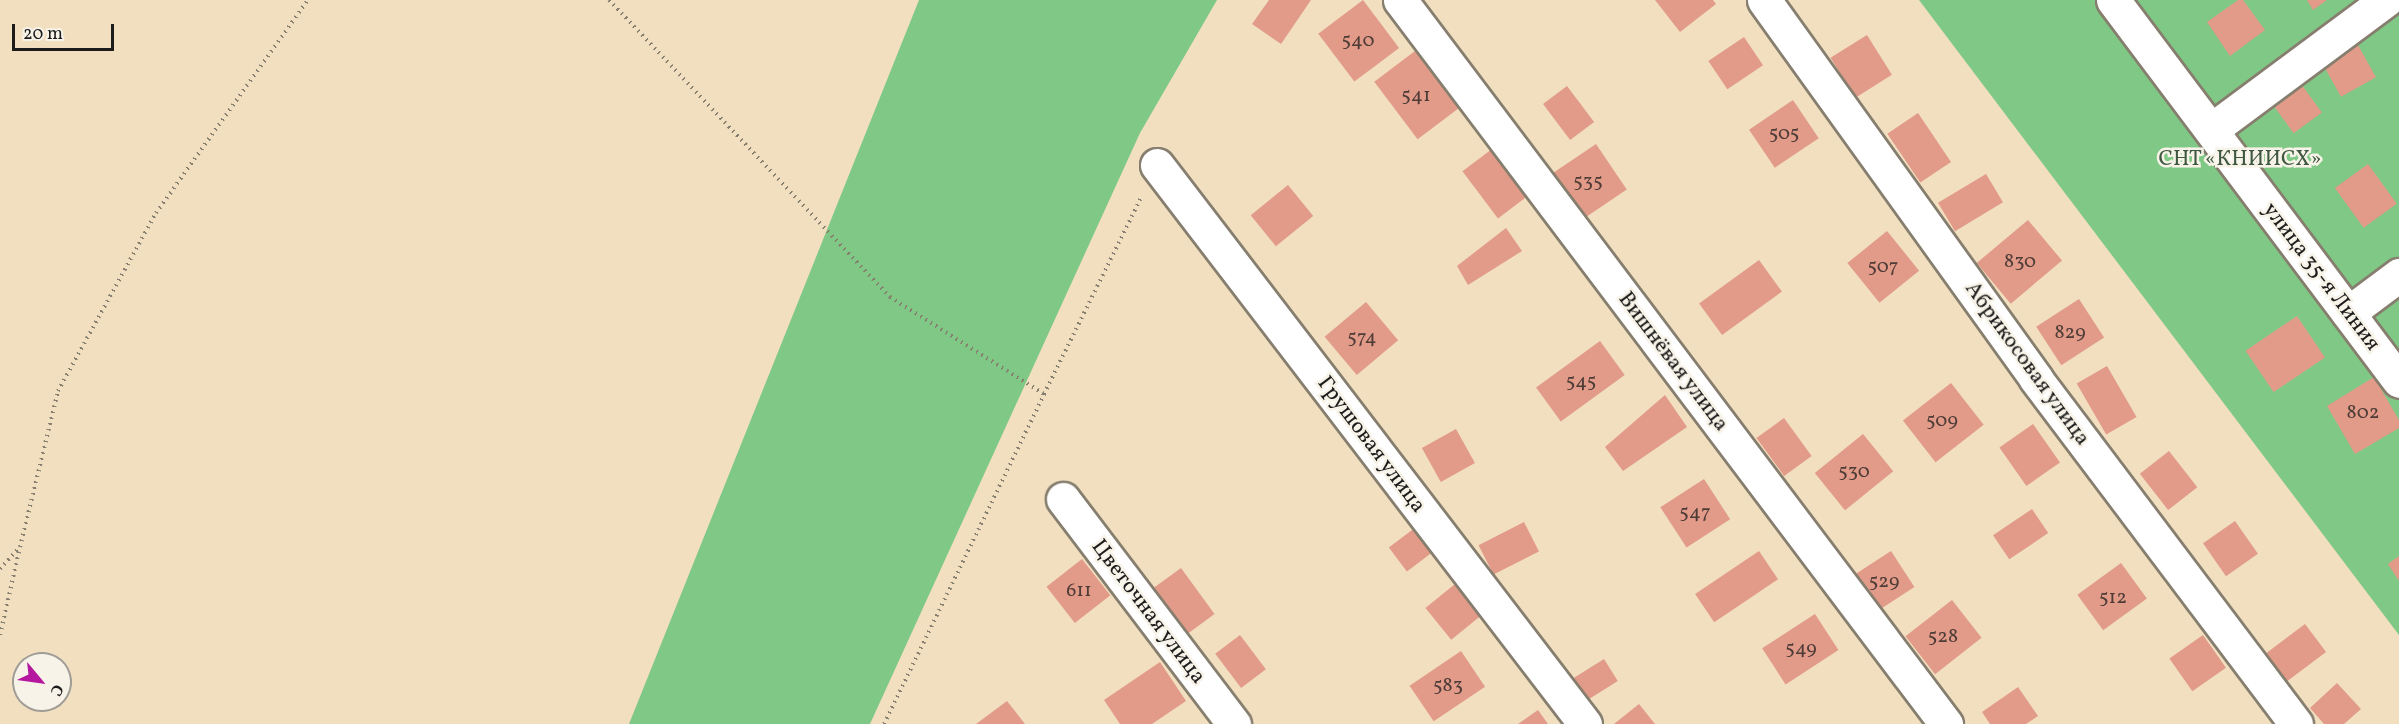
<!DOCTYPE html>
<html>
<head>
<meta charset="utf-8">
<style>
	body { margin:0 }
	#map { position:relative; width:2399px; height:724px; overflow:hidden; background:#f1dfc0; font-family:Vollkorn,serif }
	div>[style] { position:absolute }
	[style*='--x'] { left:calc(var(--x)*1px); top:calc(var(--y)*1px); width:calc(var(--w)*1px); rotate:calc(var(--a)*1deg) }
	.green>* { inset:0; background:#80c885 }
	.building>* { inset:0; background:#e29a89; transform-origin:0 0 }
	.path>* { height:4px; margin-top:-2px; transform-origin:0; background:repeating-linear-gradient(90deg,#867e6e 0 1.5px,transparent 0 6px) }
	.roads { filter:drop-shadow(2px 0 #867e6e) drop-shadow(-2px 0 #867e6e) drop-shadow(0 2px #867e6e) drop-shadow(0 -2px #867e6e) }
	.minor>* { height:33px; margin:-16.5px; padding:0 16.5px; transform-origin:16.5px; border-radius:16.5px; background:#fff }
	span { translate:-50% -50%; white-space:nowrap; text-align:center; line-height:1.15; -webkit-text-stroke:5px #f7f3e8; paint-order:stroke }
	.number-label { font-size:20px; color:#4e3c37 }
	.number-label span { -webkit-text-stroke-width:0 }
	.park-label { font-size:22px; color:#3f5841 }
	.street-label { font-size:22px; color:#1c1c1c }
	.north { position:absolute; left:12px; top:652px; width:60px; height:60px; box-sizing:border-box; background:#f7f3e8; border:2px solid #9f9d96; border-radius:50%; rotate:119deg; font-size:16px; font-weight:700; line-height:24px; text-align:center; color:#1c1c1c }
	.north::after { content:''; display:block; margin:auto; width:21px; height:27px; background:#b5179e; clip-path:polygon(50% 0,100% 100%,50% 72%,0 100%) }
	.scale { position:absolute; left:12px; top:24px; width:102px; height:27px; box-sizing:border-box; border:3px solid #1c1c1c; border-top:0; padding-left:8px; font-size:18px; line-height:21px; white-space:nowrap; color:#1c1c1c; -webkit-text-stroke:4px #f7f3e8; paint-order:stroke }
</style>
</head>
<body>
<div id="map">
	<div class="green">
		<div style="clip-path:polygon(919px 0,1217px 0,1140px 133px,870px 724px,629px 724px)"></div>
		<div style="clip-path:polygon(1919px 0,2399px 0,2399px 635px)"></div>
	</div>
	<div class="building">
		<div style="clip-path:polygon(1269px 0,1311px 0,1281px 44px,1252px 24px)"></div>
		<div style="left:1363px;top:0;width:60px;height:56px;rotate:53deg"></div>
		<div style="clip-path:polygon(1655px 0,1713px 0,1716px 4px,1680px 32px)"></div>
		<div style="clip-path:polygon(2238px 0,2243px 0,2265px 30px,2230px 56px,2207px 22px)"></div>
		<div style="clip-path:polygon(2307px 0,2327px 0,2313px 10px)"></div>
		<div style="left:1867px;top:35px;width:47px;height:43px;rotate:58deg"></div>
		<div style="left:1744px;top:37px;width:34px;height:43px;rotate:56deg"></div>
		<div style="left:2358px;top:45px;width:37px;height:40px;rotate:61deg"></div>
		<div style="left:1415px;top:51px;width:72px;height:51px;rotate:53deg"></div>
		<div style="left:2296px;top:77px;width:44px;height:35px;rotate:54deg"></div>
		<div style="left:1567px;top:86px;width:45px;height:30px;rotate:53deg"></div>
		<div style="left:1793px;top:100px;width:46px;height:53px;rotate:56deg"></div>
		<div style="left:1918px;top:113px;width:59px;height:37px;rotate:56deg"></div>
		<div style="left:1596px;top:144px;width:55px;height:55px;rotate:56deg"></div>
		<div style="left:1492px;top:149px;width:59px;height:37px;rotate:53deg"></div>
		<div style="left:2368px;top:164px;width:49px;height:41px;rotate:54deg"></div>
		<div style="left:1986px;top:174px;width:33px;height:56px;rotate:59deg"></div>
		<div style="left:1288px;top:185px;width:40px;height:48px;rotate:51deg"></div>
		<div style="left:2028px;top:220px;width:53px;height:67px;rotate:50deg"></div>
		<div style="clip-path:polygon(1506px 228px,1522px 251px,1468px 285px,1457px 266px)"></div>
		<div style="left:1887px;top:231px;width:51px;height:51px;rotate:51deg"></div>
		<div style="left:1759px;top:260px;width:39px;height:74px;rotate:54deg"></div>
		<div style="left:2079px;top:299px;width:46px;height:51px;rotate:57deg"></div>
		<div style="left:1366px;top:302px;width:50px;height:54px;rotate:50deg"></div>
		<div style="left:2297px;top:316px;width:50px;height:62px;rotate:56deg"></div>
		<div style="left:1600px;top:341px;width:42px;height:79px;rotate:54deg"></div>
		<div style="left:2107px;top:366px;width:59px;height:35px;rotate:60deg"></div>
		<div style="clip-path:polygon(2374px 377px,2399px 420px,2399px 428px,2355px 454px,2327px 406px)"></div>
		<div style="left:1951px;top:383px;width:53px;height:61px;rotate:52deg"></div>
		<div style="clip-path:polygon(1665px 395px,1687px 427px,1623px 471px,1605px 447px)"></div>
		<div style="left:1784px;top:418px;width:47px;height:34px;rotate:54deg"></div>
		<div style="left:2033px;top:424px;width:47px;height:41px;rotate:55deg"></div>
		<div style="left:1456px;top:429px;width:39px;height:39px;rotate:61deg"></div>
		<div style="left:1863px;top:434px;width:48px;height:62px;rotate:51deg"></div>
		<div style="left:2169px;top:451px;width:46px;height:37px;rotate:52deg"></div>
		<div style="left:1704px;top:479px;width:48px;height:52px;rotate:57deg"></div>
		<div style="left:2032px;top:509px;width:29px;height:47px;rotate:56deg"></div>
		<div style="left:2235px;top:521px;width:40px;height:39px;rotate:55deg"></div>
		<div style="left:1524px;top:522px;width:33px;height:51px;rotate:63deg"></div>
		<div style="left:1420px;top:524px;width:30px;height:39px;rotate:53deg"></div>
		<div style="left:1759px;top:551px;width:34px;height:77px;rotate:56deg"></div>
		<div style="left:1891px;top:551px;width:43px;height:45px;rotate:57deg"></div>
		<div style="clip-path:polygon(2399px 556px,2399px 581px,2388px 564px)"></div>
		<div style="left:1082px;top:559px;width:46px;height:45px;rotate:52deg"></div>
		<div style="left:2121px;top:563px;width:44px;height:54px;rotate:54deg"></div>
		<div style="left:1181px;top:568px;width:57px;height:40px;rotate:54deg"></div>
		<div style="left:1455px;top:584px;width:41px;height:38px;rotate:51deg"></div>
		<div style="left:1952px;top:600px;width:48px;height:59px;rotate:52deg"></div>
		<div style="left:1815px;top:614px;width:43px;height:63px;rotate:57deg"></div>
		<div style="left:2305px;top:624px;width:35px;height:50px;rotate:53deg"></div>
		<div style="left:1240px;top:635px;width:43px;height:31px;rotate:53deg"></div>
		<div style="left:2203px;top:635px;width:40px;height:41px;rotate:55deg"></div>
		<div style="left:1461px;top:651px;width:43px;height:62px;rotate:56deg"></div>
		<div style="left:1604px;top:659px;width:26px;height:38px;rotate:58deg"></div>
		<div style="clip-path:polygon(1160px 662px,1186px 701px,1152px 724px,1120px 724px,1104px 700px)"></div>
		<div style="clip-path:polygon(2337px 683px,2361px 709px,2344px 724px,2324px 724px,2310px 708px)"></div>
		<div style="clip-path:polygon(2018px 687px,2038px 716px,2026px 724px,1990px 724px,1982px 712px)"></div>
		<div style="clip-path:polygon(1007px 701px,1025px 724px,976px 724px)"></div>
		<div style="clip-path:polygon(1639px 704px,1655px 724px,1614px 724px)"></div>
		<div style="clip-path:polygon(1538px 710px,1548px 724px,1518px 724px)"></div>
	</div>
	<div class="path">
		<div style="--x:609;--y:0;--w:409;--a:46.6"></div>
		<div style="--x:890;--y:297;--w:182;--a:32.2"></div>
		<div style="--x:1044;--y:394;--w:219;--a:-63.7"></div>
		<div style="--x:0;--y:569;--w:30;--a:-48"></div>
		<div style="--x:20;--y:547;--w:161;--a:-76.3"></div>
		<div style="--x:58;--y:391;--w:203;--a:-61.2"></div>
		<div style="--x:156;--y:213;--w:262;--a:-54.5"></div>
		<div style="--x:0;--y:635;--w:90;--a:-77.2"></div>
		<div style="--x:884;--y:724;--w:367;--a:-64.1"></div>
	</div>
	<div class="roads">
		<div class="minor">
			<div style="--x:1400;--y:0;--w:907;--a:52.98"></div>
			<div style="--x:1764;--y:0;--w:467;--a:54.3"></div>
			<div style="--x:2036;--y:379;--w:432;--a:53"></div>
			<div style="--x:2113;--y:0;--w:476;--a:53.1"></div>
			<div style="--x:2211;--y:130;--w:218;--a:-36.6"></div>
			<div style="--x:1157;--y:165;--w:704;--a:52.56"></div>
			<div style="--x:2348;--y:313;--w:64;--a:-36.7"></div>
			<div style="--x:1063;--y:499;--w:283;--a:52.8"></div>
		</div>
	</div>
	<div class="number-label">
		<span style="left:1358px;top:41px">540</span>
		<span style="left:1416px;top:96px">541</span>
		<span style="left:1784px;top:134px">505</span>
		<span style="left:1588px;top:182px">535</span>
		<span style="left:2020px;top:262px">830</span>
		<span style="left:1883px;top:267px">507</span>
		<span style="left:2070px;top:333px">829</span>
		<span style="left:1362px;top:338px">574</span>
		<span style="left:1581px;top:382px">545</span>
		<span style="left:2363px;top:413px">802</span>
		<span style="left:1942px;top:421px">509</span>
		<span style="left:1854px;top:472px">530</span>
		<span style="left:1695px;top:513px">547</span>
		<span style="left:1884px;top:582px">529</span>
		<span style="left:1079px;top:591px">611</span>
		<span style="left:2113px;top:598px">512</span>
		<span style="left:1943px;top:637px">528</span>
		<span style="left:1801px;top:649px">549</span>
		<span style="left:1448px;top:686px">583</span>
	</div>
	<div class="park-label">
		<span style="left:2240px;top:160px">СНТ «КНИИСХ»</span>
	</div>
	<div class="street-label">
		<span style="left:2321px;top:277px;rotate:53deg">улица 35-я Линия</span>
		<span style="left:1673px;top:362px;rotate:53deg">Вишнёвая улица</span>
		<span style="left:2027px;top:364px;rotate:54deg">Абрикосовая улица</span>
		<span style="left:1371px;top:445px;rotate:53deg">Грушовая улица</span>
		<span style="left:1148px;top:612px;rotate:53deg">Цветочная улица</span>
	</div>
	<div class="north">С</div>
	<div class="scale">20 m</div>
</div>
</body>
</html>
